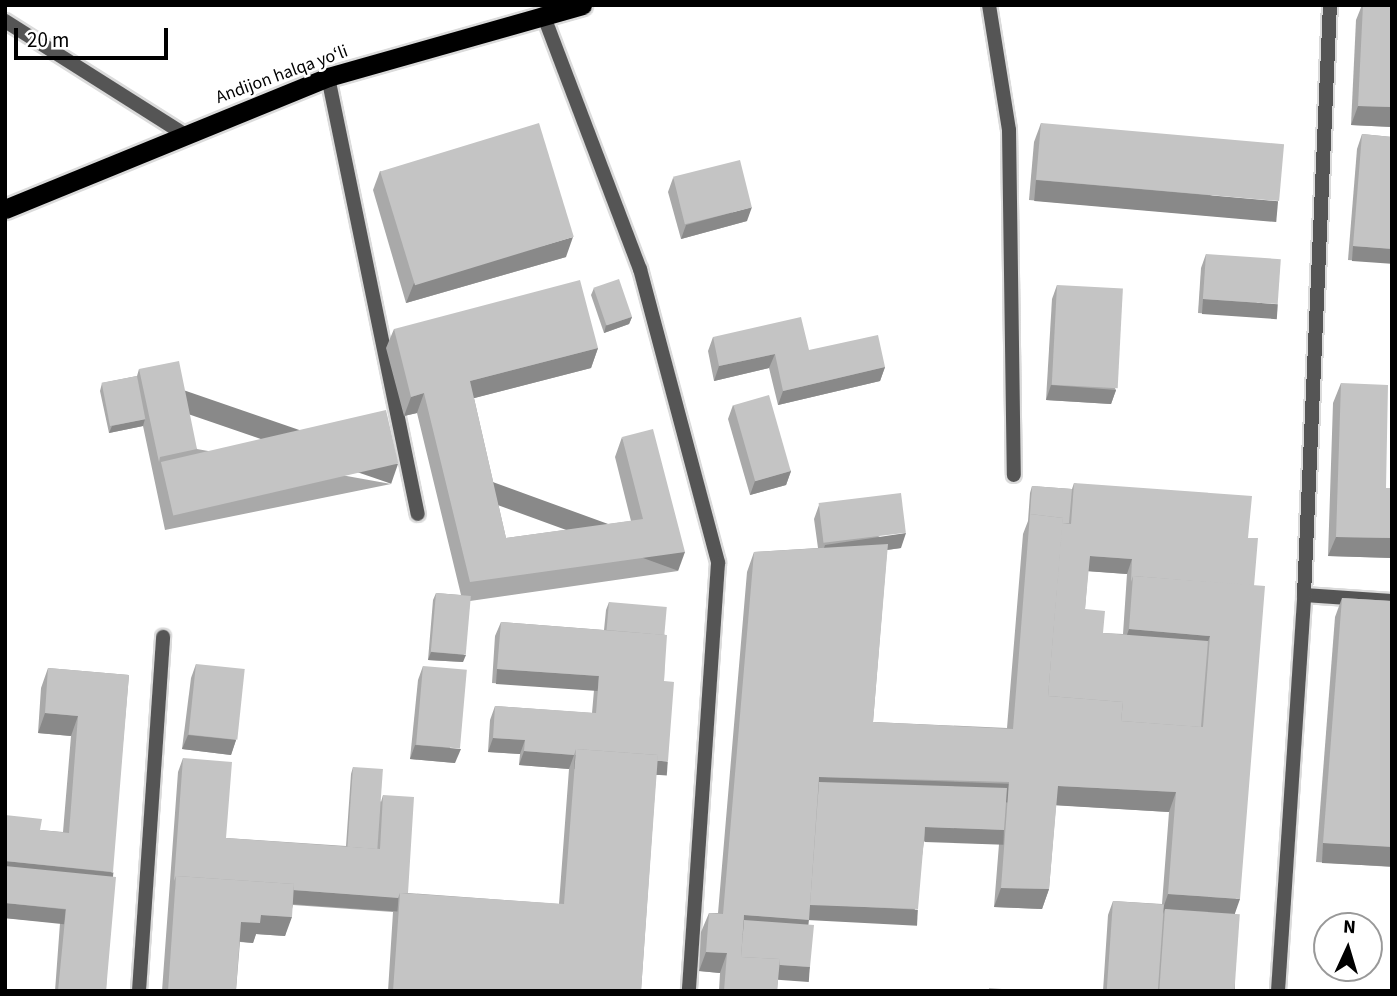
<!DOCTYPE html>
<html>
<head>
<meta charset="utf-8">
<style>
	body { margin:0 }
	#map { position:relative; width:1397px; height:996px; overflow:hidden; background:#fff; font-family:"Source Sans 3",sans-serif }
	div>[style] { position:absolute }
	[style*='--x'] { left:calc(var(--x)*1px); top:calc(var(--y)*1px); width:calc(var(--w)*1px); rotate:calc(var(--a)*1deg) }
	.roads { filter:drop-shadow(2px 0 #dbdbdb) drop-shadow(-2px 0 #dbdbdb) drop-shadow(0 2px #dbdbdb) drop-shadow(0 -2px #dbdbdb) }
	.service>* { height:14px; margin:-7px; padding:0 7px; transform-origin:7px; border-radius:7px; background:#555 }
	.trunk>* { height:19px; margin:-9.5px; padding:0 9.5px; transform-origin:9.5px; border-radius:9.5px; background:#000 }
	.wall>* { inset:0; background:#a9a9a9 }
	.shaded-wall>* { inset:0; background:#898989; transform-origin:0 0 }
	.building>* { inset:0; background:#c4c4c4; transform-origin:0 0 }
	span { translate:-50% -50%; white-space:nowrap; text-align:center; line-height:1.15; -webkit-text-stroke:5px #fff; paint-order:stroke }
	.street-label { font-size:18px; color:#000 }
	.frame { position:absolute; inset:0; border:7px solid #000; pointer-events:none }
	.north { position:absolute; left:1313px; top:912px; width:70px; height:70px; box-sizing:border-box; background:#fff; border:2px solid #999; border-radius:50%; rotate:4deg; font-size:19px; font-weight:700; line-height:28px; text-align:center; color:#000 }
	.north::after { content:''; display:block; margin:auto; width:24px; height:32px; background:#000; clip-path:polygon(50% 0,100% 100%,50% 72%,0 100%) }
	.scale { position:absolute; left:14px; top:28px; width:154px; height:32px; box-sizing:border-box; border:4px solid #000; border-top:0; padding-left:9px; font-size:21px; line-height:24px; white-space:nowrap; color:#000; -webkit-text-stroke:5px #fff; paint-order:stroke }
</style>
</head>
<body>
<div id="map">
	<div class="roads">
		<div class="service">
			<div style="--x:989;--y:5;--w:127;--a:80.9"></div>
			<div style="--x:1009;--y:130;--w:345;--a:89.2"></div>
			<div style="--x:543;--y:14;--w:273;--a:69.2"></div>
			<div style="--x:640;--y:269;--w:304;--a:75.1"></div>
			<div style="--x:718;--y:563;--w:429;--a:93.9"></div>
			<div style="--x:5;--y:21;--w:212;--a:32.3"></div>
			<div style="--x:328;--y:77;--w:446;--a:78.4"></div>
			<div style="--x:1304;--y:595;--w:88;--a:3.9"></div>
			<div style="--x:139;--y:991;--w:355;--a:-86.1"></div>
			<div style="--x:1278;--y:991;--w:397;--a:-86.2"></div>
			<div style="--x:1304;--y:595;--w:591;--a:-87.48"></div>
		</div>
		<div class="trunk">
			<div style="--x:5;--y:209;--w:349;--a:-22.2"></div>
			<div style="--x:328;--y:77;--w:264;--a:-15.8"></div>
		</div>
	</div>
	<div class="wall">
		<div style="clip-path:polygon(1362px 5px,1392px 5px,1392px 127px,1351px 125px,1356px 20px)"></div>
		<div style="clip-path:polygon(1041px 123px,1271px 221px,1029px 200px,1034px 142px)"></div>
		<div style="clip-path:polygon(1362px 134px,1392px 137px,1392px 263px,1348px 260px,1357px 149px)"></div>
		<div style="clip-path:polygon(380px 171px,566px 257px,406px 303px,373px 190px)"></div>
		<div style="clip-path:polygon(673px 178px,747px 221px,681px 239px,668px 192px)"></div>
		<div style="clip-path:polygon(1206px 254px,1273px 318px,1198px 313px,1201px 268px)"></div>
		<div style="clip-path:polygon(1057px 285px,1116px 390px,1111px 404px,1046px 400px,1052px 299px)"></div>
		<div style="clip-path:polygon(594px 288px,632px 317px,629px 324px,604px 333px,591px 295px)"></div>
		<div style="clip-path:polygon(394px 329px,598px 348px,591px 368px,474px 398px,506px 538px,631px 521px,615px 457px,622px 437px,678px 571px,470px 601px,463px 662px,428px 660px,433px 600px,436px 593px,461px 595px,417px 413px,404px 416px,386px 348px)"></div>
		<div style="clip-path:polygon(713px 337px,809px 350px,885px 367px,880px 381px,778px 405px,769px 368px,714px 381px,708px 351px)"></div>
		<div style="clip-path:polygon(139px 369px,197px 449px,391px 484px,165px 530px,143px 426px,109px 433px,100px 391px,102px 383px,137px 376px)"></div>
		<div style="clip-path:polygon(1341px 383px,1386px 488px,1392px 488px,1392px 558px,1328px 556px,1333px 403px)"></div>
		<div style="clip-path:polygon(733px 405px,791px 471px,786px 485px,750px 495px,728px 419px)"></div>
		<div style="clip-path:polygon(evenodd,1074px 483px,1248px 538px,1254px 586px,1235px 913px,1235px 991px,1103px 991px,1108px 915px,1113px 901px,1162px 904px,1169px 812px,1056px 805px,1049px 889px,1042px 909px,994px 907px,999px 844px,924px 841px,913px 923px,809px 919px,807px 925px,810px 967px,805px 981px,778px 979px,777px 991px,719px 991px,720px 973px,699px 971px,701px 932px,709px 913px,718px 913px,747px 572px,754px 552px,818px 548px,814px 519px,819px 505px,901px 548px,887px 550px,873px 722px,1007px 728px,1023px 534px,1028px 521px,1030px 493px,1032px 486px,1072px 489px,1074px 483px,1088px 571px,1127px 574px,1123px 634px,1103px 633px,1085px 609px,1088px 571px)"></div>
		<div style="clip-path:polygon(1342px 598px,1392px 601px,1392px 867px,1316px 862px,1335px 617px)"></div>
		<div style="clip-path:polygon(609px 602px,665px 635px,662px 775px,656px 775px,641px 991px,388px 991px,393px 912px,293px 905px,285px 936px,256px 934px,253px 943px,240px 942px,236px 990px,250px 991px,162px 991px,178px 772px,183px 758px,226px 838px,346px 846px,351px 774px,353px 767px,381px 802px,383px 795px,408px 893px,559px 904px,569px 769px,519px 765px,520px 754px,488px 752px,490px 720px,495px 706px,592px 713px,594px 690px,492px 683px,495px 636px,501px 622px,604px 630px,606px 610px)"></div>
		<div style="clip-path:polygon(196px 664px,236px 740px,231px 755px,182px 749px,191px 678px)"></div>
		<div style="clip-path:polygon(423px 666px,455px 763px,410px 759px,418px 680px)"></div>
		<div style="clip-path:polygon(48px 668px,129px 675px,111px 877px,106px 991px,55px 991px,60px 923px,5px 918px,5px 815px,40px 830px,63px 832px,71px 736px,38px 733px,41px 688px)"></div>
	</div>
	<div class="shaded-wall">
		<div style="clip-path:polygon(1358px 106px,1392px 107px,1392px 127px,1351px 125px)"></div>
		<div style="left:1036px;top:180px;width:243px;height:21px;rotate:5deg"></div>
		<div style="clip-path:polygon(752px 207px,747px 221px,681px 239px,686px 225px)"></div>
		<div style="clip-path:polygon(573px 237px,566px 257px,406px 303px,414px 283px)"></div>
		<div style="left:1353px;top:246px;width:39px;height:15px;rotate:4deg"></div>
		<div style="left:1203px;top:299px;width:75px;height:15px;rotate:4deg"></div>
		<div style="clip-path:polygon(632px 317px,629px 324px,604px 333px,606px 325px)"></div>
		<div style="clip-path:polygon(598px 348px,591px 368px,463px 401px,470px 381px)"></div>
		<div style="clip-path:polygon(775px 354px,769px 368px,714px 381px,719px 366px)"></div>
		<div style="clip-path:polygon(885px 367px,880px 381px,778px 405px,783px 391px)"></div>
		<div style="clip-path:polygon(1051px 385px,1116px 390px,1111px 404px,1046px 400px)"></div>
		<div style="clip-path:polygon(424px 393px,417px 413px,404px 416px,411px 397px)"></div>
		<div style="clip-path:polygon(145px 419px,143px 426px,109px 433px,112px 426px)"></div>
		<div style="left:398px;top:464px;width:21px;height:231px;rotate:109deg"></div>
		<div style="clip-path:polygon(791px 471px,786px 485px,750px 495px,755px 481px)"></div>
		<div style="clip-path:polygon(906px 533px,901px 548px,820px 559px,825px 545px)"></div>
		<div style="clip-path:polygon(1336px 537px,1392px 538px,1392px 558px,1328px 556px)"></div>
		<div style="left:685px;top:552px;width:20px;height:217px;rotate:110deg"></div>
		<div style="clip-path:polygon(1090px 556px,1132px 559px,1127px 574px,1085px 571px)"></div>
		<div style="clip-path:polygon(1129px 629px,1210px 636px,1203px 655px,1122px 649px)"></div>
		<div style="clip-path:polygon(431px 652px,466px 655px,463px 662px,428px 660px)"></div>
		<div style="left:497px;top:669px;width:102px;height:15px;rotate:4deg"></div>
		<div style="clip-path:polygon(45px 713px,78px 716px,71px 736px,38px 733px)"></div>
		<div style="clip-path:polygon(188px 735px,236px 740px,231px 755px,182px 749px)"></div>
		<div style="clip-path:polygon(493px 738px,525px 740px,520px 754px,488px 752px)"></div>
		<div style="clip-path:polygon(415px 745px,461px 749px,455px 763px,410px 759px)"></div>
		<div style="clip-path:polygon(524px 751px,574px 755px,569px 769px,519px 765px)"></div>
		<div style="left:575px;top:755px;width:93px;height:14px;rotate:4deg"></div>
		<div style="left:819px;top:777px;width:190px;height:19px;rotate:2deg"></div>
		<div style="clip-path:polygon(1058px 786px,1176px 792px,1169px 812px,1051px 805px)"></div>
		<div style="left:925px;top:827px;width:79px;height:15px;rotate:2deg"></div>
		<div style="left:1323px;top:843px;width:69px;height:20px;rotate:3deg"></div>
		<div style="left:5px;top:861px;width:109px;height:20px;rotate:6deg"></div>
		<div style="left:176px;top:882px;width:223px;height:14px;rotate:4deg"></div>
		<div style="clip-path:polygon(1001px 888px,1049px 889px,1042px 909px,994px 907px)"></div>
		<div style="clip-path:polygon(1168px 894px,1240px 899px,1233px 919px,1165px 909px,1163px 914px,1161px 914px)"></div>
		<div style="left:5px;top:903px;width:61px;height:15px;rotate:6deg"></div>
		<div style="left:808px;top:904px;width:110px;height:16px;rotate:3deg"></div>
		<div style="clip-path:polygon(261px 915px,292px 917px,285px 936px,256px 934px,253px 943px,234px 941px,241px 922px)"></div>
		<div style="left:744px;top:915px;width:65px;height:20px;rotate:4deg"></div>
		<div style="clip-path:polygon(706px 952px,727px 953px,720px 973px,699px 971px)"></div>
		<div style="left:739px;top:962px;width:71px;height:15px;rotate:4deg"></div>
	</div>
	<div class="building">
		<div style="clip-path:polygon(1363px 5px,1392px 5px,1392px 107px,1358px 106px)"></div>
		<div style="left:539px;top:123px;width:119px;height:166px;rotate:73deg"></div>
		<div style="left:1041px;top:123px;width:244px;height:57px;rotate:5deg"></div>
		<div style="clip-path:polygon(1362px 134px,1392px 137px,1392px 249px,1353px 246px)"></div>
		<div style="left:740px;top:160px;width:49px;height:69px;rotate:76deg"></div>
		<div style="left:1206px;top:254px;width:75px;height:45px;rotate:4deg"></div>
		<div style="left:619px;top:279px;width:40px;height:27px;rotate:71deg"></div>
		<div style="clip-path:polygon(580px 280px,598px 348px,470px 381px,506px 538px,643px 519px,622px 437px,653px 429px,685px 552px,470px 582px,424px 393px,411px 397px,394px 329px)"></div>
		<div style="left:1057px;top:285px;width:66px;height:100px;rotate:3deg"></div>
		<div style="clip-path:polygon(801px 317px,809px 350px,878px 335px,885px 367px,783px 391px,775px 354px,719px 366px,713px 337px)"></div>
		<div style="clip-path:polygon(179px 361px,197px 449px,160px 457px,159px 462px,139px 369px)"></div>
		<div style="left:137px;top:376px;width:44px;height:36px;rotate:79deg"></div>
		<div style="clip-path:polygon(1341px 383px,1388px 385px,1386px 488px,1392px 488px,1392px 538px,1336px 537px)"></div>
		<div style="left:769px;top:395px;width:79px;height:37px;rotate:74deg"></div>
		<div style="left:386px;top:410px;width:55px;height:231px;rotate:77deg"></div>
		<div style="clip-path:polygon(1074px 483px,1252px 496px,1248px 538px,1258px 538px,1254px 586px,1133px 576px,1131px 582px,1132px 559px,1090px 556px,1085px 609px,1105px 611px,1103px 633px,1208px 641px,1201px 727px,1121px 721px,1123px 702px,1048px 696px,1062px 523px,1071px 524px)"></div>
		<div style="clip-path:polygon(1032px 486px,1072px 489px,1069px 523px,1062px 523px,1063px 518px,1030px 514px)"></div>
		<div style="left:901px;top:493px;width:40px;height:83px;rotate:83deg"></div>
		<div style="clip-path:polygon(1030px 514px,1063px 518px,1048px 696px,1123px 702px,1121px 721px,1203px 727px,1210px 636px,1129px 629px,1133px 576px,1265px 586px,1240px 899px,1168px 894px,1176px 792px,1058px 786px,1049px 889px,1001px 888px,1009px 782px,819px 777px,809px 920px,744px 915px,741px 957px,780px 959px,777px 991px,724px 991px,727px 953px,706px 952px,709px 913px,723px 914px,754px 552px,888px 544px,873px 722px,1013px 729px)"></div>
		<div style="left:436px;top:593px;width:35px;height:59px;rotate:5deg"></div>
		<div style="clip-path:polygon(1342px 598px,1392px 601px,1392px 847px,1323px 843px)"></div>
		<div style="left:609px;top:602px;width:58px;height:28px;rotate:5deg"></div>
		<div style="clip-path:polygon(501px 622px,667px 635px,664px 681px,674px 682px,668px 761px,657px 761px,658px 755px,576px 749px,574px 755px,524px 751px,525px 740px,493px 738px,495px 706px,596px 713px,599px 676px,497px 669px)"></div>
		<div style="left:196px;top:664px;width:49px;height:71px;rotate:6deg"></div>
		<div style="left:423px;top:666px;width:44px;height:79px;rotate:5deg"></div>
		<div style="clip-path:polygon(48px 668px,129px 675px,113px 872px,5px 861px,5px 815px,42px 819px,40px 830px,69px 833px,78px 716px,45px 713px)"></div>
		<div style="clip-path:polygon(576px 749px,658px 755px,641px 991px,393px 991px,400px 893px,564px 904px)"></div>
		<div style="clip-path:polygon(183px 758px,232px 762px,226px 838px,380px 849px,383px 795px,414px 797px,408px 893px,400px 893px,398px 898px,294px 890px,294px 884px,176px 876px,174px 881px)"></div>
		<div style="left:353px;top:767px;width:30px;height:80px;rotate:4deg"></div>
		<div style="clip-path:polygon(819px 782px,1007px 788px,1004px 830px,925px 827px,918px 909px,810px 905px)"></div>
		<div style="clip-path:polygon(5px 866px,116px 877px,106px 991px,58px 991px,66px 909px,5px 903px)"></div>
		<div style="clip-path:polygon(176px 876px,294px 884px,292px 917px,261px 915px,260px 923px,241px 922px,236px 990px,250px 991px,168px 991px)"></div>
		<div style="left:1113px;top:901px;width:51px;height:90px;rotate:4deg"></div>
		<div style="left:1165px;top:909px;width:75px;height:82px;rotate:4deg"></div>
		<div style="clip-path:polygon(744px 920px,814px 925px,810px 967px,780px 965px,780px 959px,741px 957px)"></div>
		<div style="clip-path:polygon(989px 988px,1028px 991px,989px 991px)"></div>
	</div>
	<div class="street-label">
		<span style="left:282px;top:75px;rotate:-20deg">Andijon halqa yo‘li</span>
	</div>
	<div class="frame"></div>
	<div class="north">N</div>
	<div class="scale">20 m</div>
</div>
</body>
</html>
